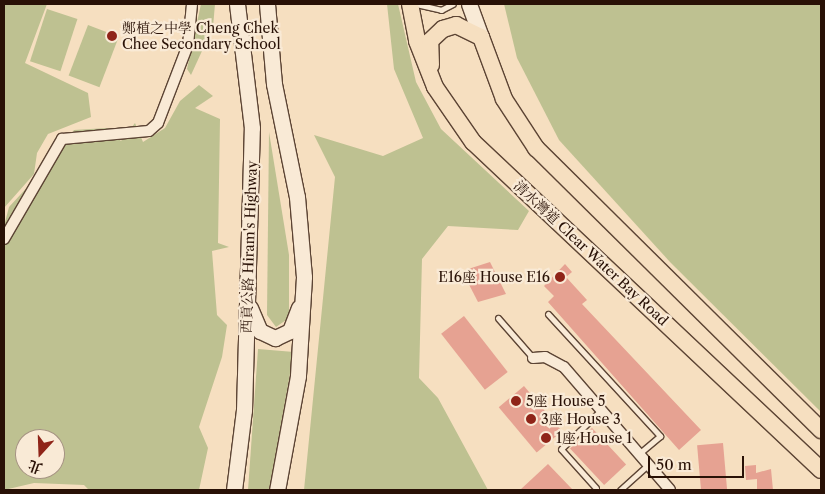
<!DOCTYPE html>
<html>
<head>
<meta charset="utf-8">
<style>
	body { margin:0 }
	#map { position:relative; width:825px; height:494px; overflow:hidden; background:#f6dfc0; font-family:"Libre Caslon Text","Noto Serif TC",serif }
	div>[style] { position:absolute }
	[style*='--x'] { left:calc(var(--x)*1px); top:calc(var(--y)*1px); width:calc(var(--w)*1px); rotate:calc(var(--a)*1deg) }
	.green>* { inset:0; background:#bec191; transform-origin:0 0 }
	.building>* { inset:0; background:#e6a292; transform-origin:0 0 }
	.roads { filter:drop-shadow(1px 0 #5c4434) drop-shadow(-1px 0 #5c4434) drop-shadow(0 1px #5c4434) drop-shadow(0 -1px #5c4434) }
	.lane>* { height:5px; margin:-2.5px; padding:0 2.5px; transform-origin:2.5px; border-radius:2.5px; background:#f9ead6 }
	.street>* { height:10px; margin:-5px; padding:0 5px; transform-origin:5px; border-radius:5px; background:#f9ead6 }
	.secondary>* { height:15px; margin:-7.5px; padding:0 7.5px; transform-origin:7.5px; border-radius:7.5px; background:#f9ead6 }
	.primary>* { height:16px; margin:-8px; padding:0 8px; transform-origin:8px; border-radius:8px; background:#f6dfc0 }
	.dots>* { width:14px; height:14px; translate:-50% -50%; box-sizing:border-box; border:2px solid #f9ead6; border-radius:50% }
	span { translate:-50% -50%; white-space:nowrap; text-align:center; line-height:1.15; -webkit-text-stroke:4.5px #f9ead6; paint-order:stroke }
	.poi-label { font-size:14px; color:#291106 }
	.left { translate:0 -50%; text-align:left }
	.right { translate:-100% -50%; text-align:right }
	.street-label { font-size:14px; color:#291106 }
	.frame { position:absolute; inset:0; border:5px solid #291106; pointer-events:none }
	.north { position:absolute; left:15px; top:429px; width:50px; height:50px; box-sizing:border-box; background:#f9ead6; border:1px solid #a69383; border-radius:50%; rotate:200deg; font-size:14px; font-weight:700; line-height:20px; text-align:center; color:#291106 }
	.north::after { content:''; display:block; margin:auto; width:18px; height:22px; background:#8f2418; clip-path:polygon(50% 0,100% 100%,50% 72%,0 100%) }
	.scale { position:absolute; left:648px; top:456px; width:96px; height:22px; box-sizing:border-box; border:2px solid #291106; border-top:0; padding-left:6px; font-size:15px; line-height:18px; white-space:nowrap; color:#291106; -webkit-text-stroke:4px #f9ead6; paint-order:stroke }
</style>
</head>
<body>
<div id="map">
	<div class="green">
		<div style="clip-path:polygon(4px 4px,47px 4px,25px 63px,88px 93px,91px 117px,48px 134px,37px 153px,34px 174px,4px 208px)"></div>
		<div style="clip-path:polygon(201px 4px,215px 4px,213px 27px,191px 75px,187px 69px)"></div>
		<div style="clip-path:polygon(387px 4px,398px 4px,416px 82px,441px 129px,529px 211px,518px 230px,448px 226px,422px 259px,419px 378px,438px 398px,488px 490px,304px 490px,335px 177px,314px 135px,383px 156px,423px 138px,394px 69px)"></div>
		<div style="clip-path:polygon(504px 4px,821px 4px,821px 412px,670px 262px,559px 140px,517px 58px)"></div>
		<div style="left:47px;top:9px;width:32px;height:55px;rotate:18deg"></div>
		<div style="left:88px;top:25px;width:33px;height:54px;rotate:21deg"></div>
		<div style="clip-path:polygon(evenodd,199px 85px,213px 96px,195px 108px,220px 119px,218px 243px,229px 247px,212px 251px,217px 315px,227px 325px,222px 357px,199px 427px,208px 448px,199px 490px,89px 490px,84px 485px,34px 483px,4px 490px,4px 226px,9px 207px,32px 182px,37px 182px,74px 130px,107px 128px,121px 141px,135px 123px,143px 142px,165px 128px,180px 101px,199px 85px,25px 439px,55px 439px,55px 469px,25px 469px,25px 439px)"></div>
		<div style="clip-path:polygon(269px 132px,289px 255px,289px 318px,276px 327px,267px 315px)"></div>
		<div style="clip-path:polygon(258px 349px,294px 352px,269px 490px,248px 490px)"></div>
	</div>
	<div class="building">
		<div style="clip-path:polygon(490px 262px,506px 294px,478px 302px,462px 271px)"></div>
		<div style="clip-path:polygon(565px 264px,572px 272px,566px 277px,587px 300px,582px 304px,701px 430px,679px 450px,548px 302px,554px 296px,544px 286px)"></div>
		<div style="left:464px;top:316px;width:71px;height:29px;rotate:52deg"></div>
		<div style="left:524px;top:386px;width:59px;height:33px;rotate:50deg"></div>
		<div style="left:592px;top:428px;width:50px;height:30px;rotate:47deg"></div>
		<div style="left:723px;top:443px;width:47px;height:26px;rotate:85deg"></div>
		<div style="clip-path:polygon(548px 464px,573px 490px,520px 490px)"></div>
		<div style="clip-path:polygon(756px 465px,756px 473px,771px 469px,773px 490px,757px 490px,757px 479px,746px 480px,745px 466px)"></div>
	</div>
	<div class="roads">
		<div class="lane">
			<div style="--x:416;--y:4;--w:26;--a:13"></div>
			<div style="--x:441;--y:10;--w:13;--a:-27"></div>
			<div style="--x:548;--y:314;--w:166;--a:47.4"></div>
			<div style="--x:660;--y:436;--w:25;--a:140"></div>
			<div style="--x:498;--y:318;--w:53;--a:48.8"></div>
			<div style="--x:596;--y:488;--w:52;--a:-131.9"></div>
			<div style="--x:561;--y:449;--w:57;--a:-44.3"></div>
			<div style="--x:620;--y:490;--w:39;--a:-42"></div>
		</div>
		<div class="street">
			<div style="--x:4;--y:239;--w:116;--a:-59.9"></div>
			<div style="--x:62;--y:139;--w:87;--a:-5.3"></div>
			<div style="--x:149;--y:131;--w:12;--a:-42"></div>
			<div style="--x:158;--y:123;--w:84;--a:-69"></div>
			<div style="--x:188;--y:45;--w:41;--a:-84.4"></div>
			<div style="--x:533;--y:358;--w:12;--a:-5"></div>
			<div style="--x:545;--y:357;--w:21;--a:28"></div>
			<div style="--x:564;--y:367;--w:162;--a:49.2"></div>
		</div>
		<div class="secondary">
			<div style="--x:267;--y:4;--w:80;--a:85"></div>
			<div style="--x:274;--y:84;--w:115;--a:78.5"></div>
			<div style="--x:297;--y:197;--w:80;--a:85"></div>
			<div style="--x:304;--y:277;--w:99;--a:93.5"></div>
			<div style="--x:298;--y:376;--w:116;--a:100.4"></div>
			<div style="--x:469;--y:4;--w:35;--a:70"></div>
			<div style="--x:250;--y:308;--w:25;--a:67"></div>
			<div style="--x:260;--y:331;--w:17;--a:25"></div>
			<div style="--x:275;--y:338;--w:17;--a:-25"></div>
			<div style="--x:290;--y:331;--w:25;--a:-69"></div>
			<div style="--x:234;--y:490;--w:81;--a:-82.9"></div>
			<div style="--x:244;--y:410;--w:282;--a:-88.4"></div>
			<div style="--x:252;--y:128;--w:125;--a:-96.9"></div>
		</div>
		<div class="primary">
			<div style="--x:410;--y:4;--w:38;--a:79"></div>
			<div style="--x:417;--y:41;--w:49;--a:68.6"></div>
			<div style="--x:435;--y:87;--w:67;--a:55.4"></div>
			<div style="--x:473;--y:142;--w:478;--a:43.3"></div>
			<div style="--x:431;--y:65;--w:24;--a:-92"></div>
			<div style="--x:430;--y:41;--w:18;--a:-43"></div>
			<div style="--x:443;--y:29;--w:14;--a:-17"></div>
			<div style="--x:456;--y:25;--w:28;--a:26"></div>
			<div style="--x:481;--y:37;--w:66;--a:69.6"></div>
			<div style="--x:504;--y:99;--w:59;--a:56.9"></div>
			<div style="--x:536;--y:148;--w:401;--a:44.7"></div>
		</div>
	</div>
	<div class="dots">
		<div style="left:112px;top:36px;background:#8f2418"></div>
		<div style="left:560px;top:277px;background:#8f2418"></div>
		<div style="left:516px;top:401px;background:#8f2418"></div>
		<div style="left:531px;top:419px;background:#8f2418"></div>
		<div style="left:546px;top:438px;background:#8f2418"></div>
	</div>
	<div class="poi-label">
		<span class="left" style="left:122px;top:36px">鄭植之中學 Cheng Chek<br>Chee Secondary School</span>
		<span class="right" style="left:550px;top:277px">E16座 House E16</span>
		<span class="left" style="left:526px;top:401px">5座 House 5</span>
		<span class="left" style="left:541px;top:419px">3座 House 3</span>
		<span class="left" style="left:556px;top:438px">1座 House 1</span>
	</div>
	<div class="street-label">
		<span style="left:249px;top:247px;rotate:-88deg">西貢公路 Hiram's Highway</span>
		<span style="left:591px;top:253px;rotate:43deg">清水灣道 Clear Water Bay Road</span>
	</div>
	<div class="frame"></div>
	<div class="north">北</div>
	<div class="scale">50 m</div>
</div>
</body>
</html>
